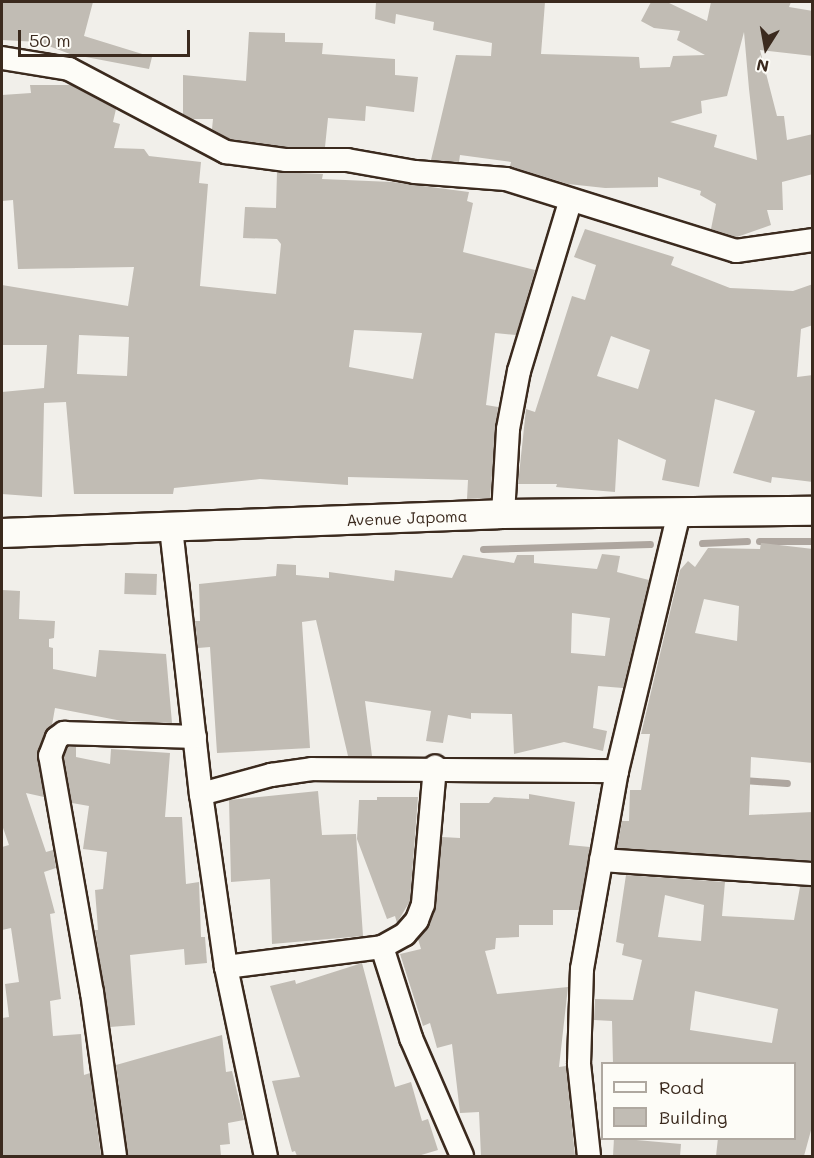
<!DOCTYPE html>
<html>
<head>
<meta charset="utf-8">
<style>
	body { margin:0 }
	#map { position:relative; width:814px; height:1158px; overflow:hidden; background:#f1efea; font-family:Mali,sans-serif }
	div>[style] { position:absolute }
	[style*='--x'] { left:calc(var(--x)*1px); top:calc(var(--y)*1px); width:calc(var(--w)*1px); rotate:calc(var(--a)*1deg) }
	.stream>* { height:7px; margin:-3.5px; padding:0 3.5px; transform-origin:3.5px; border-radius:3.5px; background:#aea69f }
	.building>* { inset:0; background:#c1bcb4; transform-origin:0 0 }
	.roads { filter:drop-shadow(2px 0 #3b2a1e) drop-shadow(-2px 0 #3b2a1e) drop-shadow(0 2px #3b2a1e) drop-shadow(0 -2px #3b2a1e) }
	.minor>* { height:22px; margin:-11px; padding:0 11px; transform-origin:11px; border-radius:11px; background:#fdfcf7 }
	.major>* { height:28px; margin:-14px; padding:0 14px; transform-origin:14px; border-radius:14px; background:#fdfcf7 }
	span { translate:-50% -50%; white-space:nowrap; text-align:center; line-height:1.15; -webkit-text-stroke:4.5px #fdfcf7; paint-order:stroke }
	.street-label { font-size:16px; color:#3b2a1e }
	.frame { position:absolute; inset:0; border:3px solid #3b2a1e; pointer-events:none }
	.legend { position:absolute; left:601px; top:1062px; width:195px; height:78px; box-sizing:border-box; background:#fdfcf7; border:2px solid #afa8a0; margin:0; padding:8px 10px; list-style:none; font-size:18px; color:#3b2a1e }
	.legend li { display:flex; align-items:center; gap:12px; height:30px }
	.legend b { width:30px; border:2px solid #afa8a0 }
	.north { position:absolute; left:736px; top:18px; width:60px; height:60px; -webkit-text-stroke:4px #fdfcf7; paint-order:stroke; rotate:191deg; font-size:16px; font-weight:700; line-height:24px; text-align:center; color:#3b2a1e }
	.north::after { content:''; display:block; margin:auto; width:21px; height:27px; background:#3b2a1e; clip-path:polygon(50% 0,100% 100%,50% 72%,0 100%) }
	.scale { position:absolute; left:18px; top:30px; width:172px; height:27px; box-sizing:border-box; border:3px solid #3b2a1e; border-top:0; padding-left:8px; font-size:18px; line-height:21px; white-space:nowrap; color:#3b2a1e; -webkit-text-stroke:4px #fdfcf7; paint-order:stroke }
</style>
</head>
<body>
<div id="map">
	<div class="stream">
		<div style="--x:759;--y:541;--w:53;--a:0"></div>
		<div style="--x:702;--y:543;--w:45;--a:-2.5"></div>
		<div style="--x:483;--y:549;--w:167;--a:-1.7"></div>
		<div style="--x:743;--y:780;--w:44;--a:3.9"></div>
	</div>
	<div class="building">
		<div style="clip-path:polygon(2px 2px,93px 2px,84px 36px,152px 57px,149px 69px,70px 54px,38px 42px,2px 40px)"></div>
		<div style="clip-path:polygon(evenodd,376px 2px,545px 2px,541px 54px,639px 57px,640px 68px,670px 67px,673px 56px,705px 55px,677px 40px,680px 31px,654px 28px,641px 21px,651px 2px,667px 2px,707px 21px,711px 2px,791px 2px,789px 7px,813px 11px,813px 56px,760px 50px,777px 116px,784px 116px,787px 140px,813px 134px,813px 174px,782px 182px,783px 210px,767px 210px,771px 225px,737px 237px,711px 229px,716px 204px,700px 195px,701px 191px,658px 177px,658px 187px,605px 188px,568px 184px,510px 166px,511px 162px,460px 155px,459px 162px,431px 160px,456px 55px,491px 56px,492px 43px,433px 30px,434px 22px,396px 14px,395px 24px,375px 19px,376px 2px,744px 32px,749px 89px,757px 160px,714px 147px,717px 135px,670px 122px,702px 113px,701px 101px,727px 96px,744px 32px)"></div>
		<div style="clip-path:polygon(249px 32px,285px 33px,285px 42px,323px 43px,322px 54px,395px 59px,395px 75px,418px 77px,414px 112px,366px 106px,365px 121px,328px 118px,325px 147px,287px 147px,230px 139px,212px 129px,213px 119px,193px 119px,183px 114px,183px 75px,246px 81px)"></div>
		<div style="clip-path:polygon(evenodd,30px 85px,71px 85px,116px 109px,113px 122px,120px 124px,114px 148px,144px 149px,149px 156px,201px 162px,199px 183px,208px 184px,200px 286px,276px 294px,281px 244px,277px 239px,243px 238px,245px 207px,276px 208px,277px 172px,323px 174px,322px 179px,392px 182px,469px 192px,467px 201px,473px 203px,463px 252px,535px 270px,516px 335px,495px 333px,486px 405px,498px 407px,490px 498px,467px 499px,468px 480px,348px 477px,348px 485px,260px 479px,174px 488px,173px 494px,74px 494px,66px 402px,44px 403px,42px 497px,2px 494px,2px 392px,44px 388px,47px 345px,2px 345px,2px 285px,128px 306px,134px 267px,18px 269px,13px 200px,2px 201px,2px 95px,31px 93px,30px 85px,354px 330px,422px 333px,413px 379px,349px 367px,354px 330px,30px 85px,79px 335px,129px 337px,127px 376px,77px 374px,79px 335px)"></div>
		<div style="clip-path:polygon(evenodd,585px 229px,674px 257px,671px 265px,730px 288px,793px 291px,813px 284px,813px 325px,801px 329px,797px 377px,813px 375px,813px 482px,772px 477px,771px 483px,733px 473px,755px 411px,715px 399px,699px 487px,662px 480px,666px 460px,618px 439px,615px 492px,556px 487px,557px 484px,518px 484px,526px 409px,535px 412px,572px 296px,585px 300px,596px 265px,574px 257px,585px 229px,611px 336px,650px 350px,638px 389px,597px 376px,611px 336px)"></div>
		<div style="clip-path:polygon(evenodd,761px 543px,813px 549px,813px 763px,751px 757px,749px 815px,813px 812px,813px 861px,617px 848px,622px 821px,629px 821px,630px 790px,641px 790px,650px 734px,641px 734px,680px 570px,688px 561px,695px 567px,708px 548px,760px 549px,761px 543px,704px 599px,739px 606px,737px 641px,695px 633px,704px 599px)"></div>
		<div style="clip-path:polygon(evenodd,602px 554px,620px 556px,617px 572px,649px 580px,623px 688px,598px 686px,593px 728px,607px 731px,603px 751px,564px 742px,514px 754px,512px 714px,471px 713px,471px 719px,448px 715px,443px 743px,426px 741px,431px 711px,365px 701px,372px 756px,348px 756px,316px 620px,302px 622px,310px 748px,217px 753px,210px 647px,198px 648px,195px 621px,200px 621px,199px 584px,276px 576px,277px 564px,296px 565px,296px 575px,329px 578px,329px 572px,394px 581px,395px 570px,452px 578px,463px 555px,514px 563px,517px 555px,534px 555px,534px 563px,597px 569px,602px 554px,572px 613px,610px 618px,605px 656px,571px 653px,572px 613px)"></div>
		<div style="left:125px;top:573px;width:32px;height:21px;rotate:2deg"></div>
		<div style="clip-path:polygon(2px 590px,20px 591px,19px 619px,55px 621px,54px 638px,49px 639px,49px 647px,53px 648px,53px 669px,96px 677px,99px 650px,166px 654px,172px 723px,122px 721px,55px 708px,52px 725px,37px 752px,44px 797px,26px 793px,46px 852px,53px 850px,56px 868px,44px 872px,55px 913px,50px 914px,61px 999px,50px 1001px,53px 1036px,81px 1034px,84px 1075px,90px 1073px,101px 1156px,2px 1156px,2px 1018px,9px 1017px,5px 984px,19px 982px,11px 928px,2px 930px,2px 847px,9px 845px,2px 825px)"></div>
		<div style="clip-path:polygon(68px 747px,76px 747px,76px 757px,110px 764px,111px 749px,170px 753px,165px 817px,182px 817px,186px 884px,199px 882px,201px 937px,205px 937px,207px 963px,185px 965px,184px 949px,130px 955px,135px 1025px,110px 1027px,95px 930px,98px 930px,95px 890px,103px 889px,107px 852px,83px 849px,89px 806px,72px 803px,64px 757px)"></div>
		<div style="clip-path:polygon(318px 791px,322px 835px,356px 834px,363px 936px,272px 944px,270px 879px,231px 882px,229px 800px)"></div>
		<div style="clip-path:polygon(529px 794px,575px 802px,569px 845px,590px 847px,579px 910px,553px 910px,553px 925px,519px 925px,519px 937px,496px 938px,495px 949px,485px 951px,497px 994px,568px 987px,559px 1067px,566px 1066px,575px 1156px,481px 1156px,479px 1112px,460px 1113px,452px 1044px,437px 1048px,430px 1023px,423px 1026px,400px 954px,421px 949px,418px 939px,429px 925px,436px 905px,442px 837px,460px 838px,460px 803px,489px 803px,494px 797px,529px 799px)"></div>
		<div style="clip-path:polygon(377px 797px,418px 797px,410px 901px,397px 923px,395px 916px,387px 919px,357px 839px,359px 800px,377px 800px)"></div>
		<div style="clip-path:polygon(evenodd,626px 875px,725px 882px,722px 916px,794px 920px,800px 887px,813px 887px,813px 1123px,804px 1156px,716px 1156px,718px 1138px,795px 1138px,795px 1064px,613px 1064px,612px 1021px,594px 1020px,595px 999px,633px 1000px,642px 960px,622px 955px,624px 944px,616px 942px,626px 875px,665px 895px,704px 905px,701px 941px,658px 937px,665px 895px,626px 875px,695px 991px,778px 1009px,772px 1043px,690px 1030px,695px 991px)"></div>
		<div style="clip-path:polygon(362px 963px,395px 1087px,411px 1082px,422px 1121px,428px 1119px,438px 1150px,418px 1156px,297px 1156px,295px 1151px,292px 1152px,272px 1081px,300px 1077px,270px 986px,295px 980px,296px 984px)"></div>
		<div style="clip-path:polygon(222px 1035px,226px 1072px,232px 1071px,244px 1120px,228px 1123px,230px 1144px,220px 1145px,221px 1156px,128px 1156px,116px 1065px)"></div>
		<div style="clip-path:polygon(614px 1138px,681px 1144px,680px 1156px,613px 1156px)"></div>
	</div>
	<div class="roads">
		<div class="minor">
			<div style="--x:2;--y:58;--w:68;--a:9.3"></div>
			<div style="--x:69;--y:69;--w:178;--a:27.9"></div>
			<div style="--x:226;--y:152;--w:61;--a:7.6"></div>
			<div style="--x:286;--y:160;--w:61;--a:0"></div>
			<div style="--x:347;--y:160;--w:69;--a:10"></div>
			<div style="--x:415;--y:172;--w:91;--a:4.4"></div>
			<div style="--x:506;--y:179;--w:241;--a:17.4"></div>
			<div style="--x:736;--y:251;--w:77;--a:-8.2"></div>
			<div style="--x:503;--y:514;--w:85;--a:-86.6"></div>
			<div style="--x:508;--y:429;--w:59;--a:-79.3"></div>
			<div style="--x:519;--y:371;--w:177;--a:-73.2"></div>
			<div style="--x:171;--y:528;--w:268;--a:83.6"></div>
			<div style="--x:201;--y:794;--w:175;--a:81.8"></div>
			<div style="--x:226;--y:967;--w:193;--a:78.1"></div>
			<div style="--x:201;--y:794;--w:73;--a:-15.2"></div>
			<div style="--x:271;--y:775;--w:41;--a:-8.3"></div>
			<div style="--x:312;--y:769;--w:305;--a:0.4"></div>
			<div style="--x:601;--y:860;--w:211;--a:3.8"></div>
			<div style="--x:382;--y:947;--w:96;--a:72.3"></div>
			<div style="--x:411;--y:1038;--w:129;--a:66.6"></div>
			<div style="--x:226;--y:967;--w:157;--a:-7.3"></div>
			<div style="--x:382;--y:947;--w:26;--a:-29"></div>
			<div style="--x:405;--y:934;--w:18;--a:-49"></div>
			<div style="--x:417;--y:920;--w:17;--a:-69"></div>
			<div style="--x:423;--y:904;--w:138;--a:-85"></div>
			<div style="--x:115;--y:1156;--w:165;--a:-98"></div>
			<div style="--x:92;--y:993;--w:241;--a:-100"></div>
			<div style="--x:50;--y:756;--w:19;--a:-69"></div>
			<div style="--x:57;--y:738;--w:9;--a:-36"></div>
			<div style="--x:64;--y:733;--w:131;--a:1.7"></div>
			<div style="--x:589;--y:1156;--w:93;--a:-96.2"></div>
			<div style="--x:579;--y:1064;--w:95;--a:-88.2"></div>
			<div style="--x:582;--y:969;--w:201;--a:-80"></div>
			<div style="--x:617;--y:771;--w:265;--a:-76.5"></div>
		</div>
		<div class="major">
			<div style="--x:2;--y:533;--w:501;--a:-2.17"></div>
			<div style="--x:503;--y:514;--w:309;--a:-0.6"></div>
		</div>
	</div>
	<div class="street-label">
		<span style="left:407px;top:518px;rotate:-2deg">Avenue Japoma</span>
	</div>
	<div class="frame"></div>
	<ul class="legend">
	<li><b style="height:8px;background:#fdfcf7"></b>Road</li>
	<li><b style="height:16px;background:#c1bcb4"></b>Building</li>
	</ul>
	<div class="north">N</div>
	<div class="scale">50 m</div>
</div>
</body>
</html>
